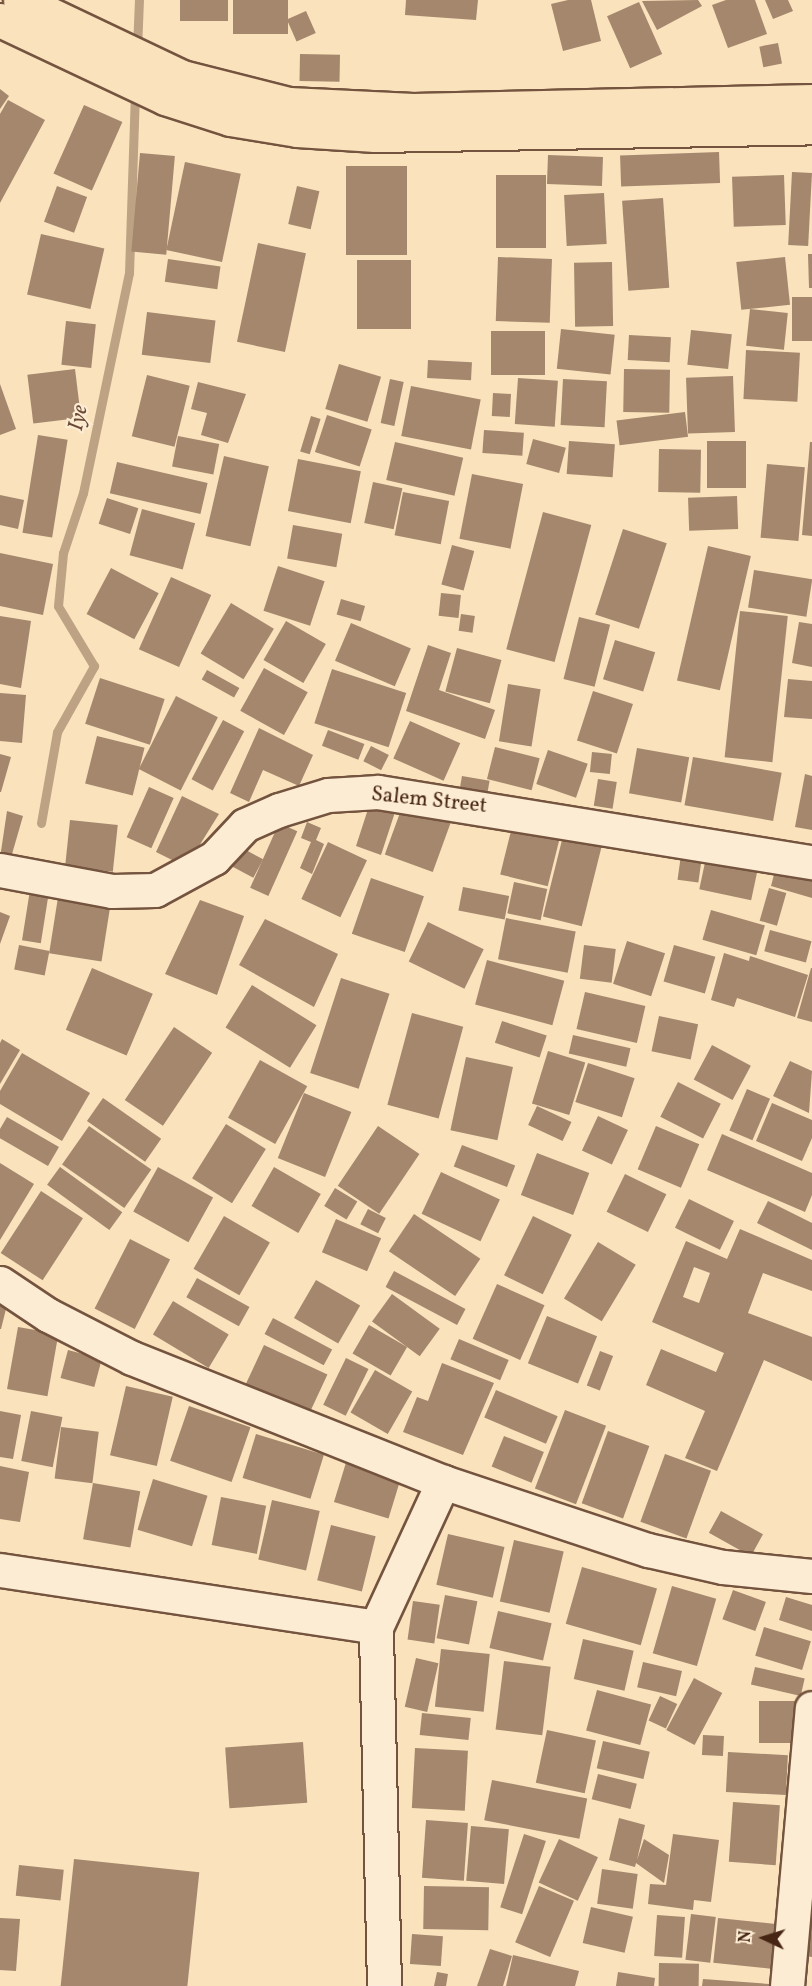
<!DOCTYPE html>
<html>
<head>
<meta charset="utf-8">
<style>
	body { margin:0 }
	#map { position:relative; width:812px; height:1986px; overflow:hidden; background:#fae2bc; font-family:Vollkorn,serif }
	div>[style] { position:absolute }
	[style*='--x'] { left:calc(var(--x)*1px); top:calc(var(--y)*1px); width:calc(var(--w)*1px); rotate:calc(var(--a)*1deg) }
	.stream>* { height:9px; margin:-4.5px; padding:0 4.5px; transform-origin:4.5px; border-radius:4.5px; background:#bda283 }
	.building>* { inset:0; background:#a4876c; transform-origin:0 0 }
	.roads { filter:drop-shadow(2px 0 #74543f) drop-shadow(-2px 0 #74543f) drop-shadow(0 2px #74543f) drop-shadow(0 -2px #74543f) }
	.minor>* { height:33px; margin:-16.5px; padding:0 16.5px; transform-origin:16.5px; border-radius:16.5px; background:#fcecd3 }
	.highway>* { height:33px; margin:-16.5px; padding:0 16.5px; transform-origin:16.5px; border-radius:16.5px; background:#fae2bc }
	span { translate:-50% -50%; white-space:nowrap; text-align:center; line-height:1.15; -webkit-text-stroke:4.5px #fcecd3; paint-order:stroke }
	.street-label { font-size:21px; color:#472515 }
	.water-label { font-size:22px; color:#6a4a36; font-style:italic }
	.north { position:absolute; left:734px; top:1908px; width:60px; height:60px; -webkit-text-stroke:4px #fcecd3; paint-order:stroke; rotate:274deg; font-size:16px; font-weight:700; line-height:24px; text-align:center; color:#472515 }
	.north::after { content:''; display:block; margin:auto; width:21px; height:27px; background:#472515; clip-path:polygon(50% 0,100% 100%,50% 72%,0 100%) }
</style>
</head>
<body>
<div id="map">
	<div class="stream">
		<div style="--x:137;--y:49;--w:49;--a:-87.7"></div>
		<div style="--x:41;--y:823;--w:92;--a:-80"></div>
		<div style="--x:57;--y:732;--w:76;--a:-60.7"></div>
		<div style="--x:94;--y:666;--w:70;--a:-121"></div>
		<div style="--x:58;--y:606;--w:53;--a:-84.6"></div>
		<div style="--x:63;--y:553;--w:63;--a:-71.6"></div>
		<div style="--x:83;--y:493;--w:225;--a:-78.2"></div>
		<div style="--x:129;--y:273;--w:181;--a:-88.1"></div>
	</div>
	<div class="building">
		<div style="left:180px;top:0;width:48px;height:21px"></div>
		<div style="left:233px;top:0;width:55px;height:34px"></div>
		<div style="clip-path:polygon(406px 0,478px 0,476px 20px,405px 15px)"></div>
		<div style="clip-path:polygon(568px 0,591px 0,601px 41px,563px 51px,551px 4px)"></div>
		<div style="clip-path:polygon(698px 0,702px 6px,657px 30px,642px 1px)"></div>
		<div style="clip-path:polygon(726px 0,755px 0,767px 34px,728px 48px,712px 5px)"></div>
		<div style="clip-path:polygon(765px 0,788px 0,793px 11px,773px 19px)"></div>
		<div style="left:639px;top:2px;width:57px;height:35px;rotate:66deg"></div>
		<div style="left:306px;top:11px;width:24px;height:21px;rotate:66deg"></div>
		<div style="left:778px;top:43px;width:21px;height:19px;rotate:79deg"></div>
		<div style="left:300px;top:54px;width:40px;height:27px;rotate:1deg"></div>
		<div style="clip-path:polygon(0 89px,9px 96px,0 109px)"></div>
		<div style="clip-path:polygon(8px 100px,45px 120px,0 203px,0 114px)"></div>
		<div style="left:84px;top:105px;width:42px;height:75px;rotate:24deg"></div>
		<div style="left:719px;top:152px;width:31px;height:99px;rotate:88deg"></div>
		<div style="left:140px;top:153px;width:35px;height:99px;rotate:5deg"></div>
		<div style="left:548px;top:155px;width:55px;height:29px;rotate:2deg"></div>
		<div style="left:185px;top:162px;width:57px;height:90px;rotate:12deg"></div>
		<div style="left:346px;top:166px;width:61px;height:89px"></div>
		<div style="left:792px;top:172px;width:20px;height:73px;rotate:3deg"></div>
		<div style="left:496px;top:175px;width:50px;height:73px"></div>
		<div style="left:784px;top:175px;width:50px;height:52px;rotate:88deg"></div>
		<div style="left:57px;top:186px;width:32px;height:38px;rotate:20deg"></div>
		<div style="left:297px;top:186px;width:23px;height:39px;rotate:13deg"></div>
		<div style="left:604px;top:193px;width:51px;height:40px;rotate:87deg"></div>
		<div style="left:663px;top:198px;width:90px;height:41px;rotate:86deg"></div>
		<div style="left:41px;top:234px;width:65px;height:62px;rotate:13deg"></div>
		<div style="left:258px;top:243px;width:49px;height:101px;rotate:12deg"></div>
		<div style="clip-path:polygon(808px 254px,812px 254px,812px 288px,809px 288px)"></div>
		<div style="left:498px;top:257px;width:54px;height:64px;rotate:2deg"></div>
		<div style="left:785px;top:257px;width:48px;height:49px;rotate:84deg"></div>
		<div style="left:168px;top:259px;width:53px;height:23px;rotate:8deg"></div>
		<div style="left:357px;top:260px;width:54px;height:69px"></div>
		<div style="left:612px;top:262px;width:64px;height:38px;rotate:89deg"></div>
		<div style="left:792px;top:297px;width:20px;height:44px"></div>
		<div style="left:750px;top:309px;width:38px;height:37px;rotate:6deg"></div>
		<div style="left:147px;top:312px;width:69px;height:43px;rotate:7deg"></div>
		<div style="left:66px;top:321px;width:30px;height:44px;rotate:6deg"></div>
		<div style="left:561px;top:329px;width:54px;height:40px;rotate:6deg"></div>
		<div style="left:691px;top:330px;width:41px;height:35px;rotate:6deg"></div>
		<div style="left:491px;top:331px;width:54px;height:44px"></div>
		<div style="left:629px;top:335px;width:42px;height:25px;rotate:3deg"></div>
		<div style="left:746px;top:350px;width:54px;height:49px;rotate:3deg"></div>
		<div style="left:428px;top:360px;width:44px;height:18px;rotate:3deg"></div>
		<div style="left:339px;top:364px;width:44px;height:47px;rotate:17deg"></div>
		<div style="left:75px;top:369px;width:49px;height:48px;rotate:83deg"></div>
		<div style="left:624px;top:369px;width:46px;height:43px;rotate:1deg"></div>
		<div style="left:147px;top:375px;width:44px;height:63px;rotate:14deg"></div>
		<div style="left:733px;top:376px;width:56px;height:47px;rotate:88deg"></div>
		<div style="left:518px;top:378px;width:40px;height:46px;rotate:4deg"></div>
		<div style="left:390px;top:379px;width:14px;height:45px;rotate:12deg"></div>
		<div style="left:563px;top:379px;width:44px;height:46px;rotate:3deg"></div>
		<div style="clip-path:polygon(198px 382px,246px 394px,228px 443px,201px 435px,207px 413px,191px 409px)"></div>
		<div style="clip-path:polygon(0 384px,16px 429px,0 435px)"></div>
		<div style="left:411px;top:386px;width:71px;height:51px;rotate:11deg"></div>
		<div style="left:493px;top:393px;width:18px;height:23px;rotate:3deg"></div>
		<div style="left:685px;top:412px;width:25px;height:69px;rotate:83deg"></div>
		<div style="left:327px;top:415px;width:47px;height:39px;rotate:18deg"></div>
		<div style="left:311px;top:416px;width:10px;height:37px;rotate:17deg"></div>
		<div style="left:484px;top:430px;width:40px;height:23px;rotate:4deg"></div>
		<div style="left:38px;top:435px;width:30px;height:99px;rotate:9deg"></div>
		<div style="left:178px;top:436px;width:42px;height:31px;rotate:11deg"></div>
		<div style="left:533px;top:439px;width:34px;height:26px;rotate:15deg"></div>
		<div style="left:569px;top:441px;width:46px;height:33px;rotate:4deg"></div>
		<div style="left:707px;top:441px;width:39px;height:47px"></div>
		<div style="left:395px;top:442px;width:70px;height:39px;rotate:13deg"></div>
		<div style="clip-path:polygon(810px 442px,812px 442px,812px 536px,802px 535px)"></div>
		<div style="left:659px;top:449px;width:42px;height:43px;rotate:1deg"></div>
		<div style="left:224px;top:456px;width:46px;height:82px;rotate:13deg"></div>
		<div style="left:298px;top:459px;width:64px;height:53px;rotate:11deg"></div>
		<div style="left:117px;top:462px;width:93px;height:32px;rotate:13deg"></div>
		<div style="left:767px;top:464px;width:38px;height:74px;rotate:5deg"></div>
		<div style="left:472px;top:474px;width:52px;height:66px;rotate:11deg"></div>
		<div style="left:373px;top:482px;width:30px;height:42px;rotate:12deg"></div>
		<div style="left:403px;top:492px;width:47px;height:44px;rotate:11deg"></div>
		<div style="clip-path:polygon(0 495px,24px 500px,18px 529px,0 525px)"></div>
		<div style="left:737px;top:496px;width:33px;height:49px;rotate:88deg"></div>
		<div style="left:107px;top:498px;width:33px;height:27px;rotate:18deg"></div>
		<div style="left:142px;top:509px;width:55px;height:48px;rotate:15deg"></div>
		<div style="left:543px;top:512px;width:50px;height:142px;rotate:15deg"></div>
		<div style="left:293px;top:525px;width:50px;height:34px;rotate:10deg"></div>
		<div style="left:623px;top:529px;width:46px;height:90px;rotate:18deg"></div>
		<div style="left:452px;top:545px;width:23px;height:41px;rotate:15deg"></div>
		<div style="left:708px;top:546px;width:44px;height:138px;rotate:13deg"></div>
		<div style="clip-path:polygon(0 553px,53px 564px,43px 615px,0 606px)"></div>
		<div style="left:278px;top:566px;width:49px;height:47px;rotate:18deg"></div>
		<div style="left:111px;top:568px;width:54px;height:52px;rotate:28deg"></div>
		<div style="left:754px;top:570px;width:59px;height:38px;rotate:9deg"></div>
		<div style="left:171px;top:577px;width:44px;height:79px;rotate:24deg"></div>
		<div style="left:441px;top:593px;width:20px;height:23px;rotate:6deg"></div>
		<div style="left:341px;top:599px;width:25px;height:16px;rotate:16deg"></div>
		<div style="left:231px;top:603px;width:50px;height:59px;rotate:31deg"></div>
		<div style="left:740px;top:611px;width:48px;height:147px;rotate:6deg"></div>
		<div style="left:461px;top:614px;width:14px;height:17px;rotate:8deg"></div>
		<div style="clip-path:polygon(0 616px,31px 621px,21px 688px,0 684px)"></div>
		<div style="left:579px;top:617px;width:32px;height:64px;rotate:14deg"></div>
		<div style="left:286px;top:621px;width:46px;height:45px;rotate:30deg"></div>
		<div style="clip-path:polygon(799px 622px,812px 624px,812px 667px,792px 663px)"></div>
		<div style="left:351px;top:623px;width:65px;height:41px;rotate:23deg"></div>
		<div style="left:615px;top:640px;width:42px;height:41px;rotate:17deg"></div>
		<div style="clip-path:polygon(428px 645px,451px 653px,439px 690px,495px 710px,485px 739px,406px 711px)"></div>
		<div style="left:457px;top:648px;width:46px;height:45px;rotate:15deg"></div>
		<div style="left:264px;top:668px;width:50px;height:49px;rotate:29deg"></div>
		<div style="left:332px;top:669px;width:78px;height:57px;rotate:18deg"></div>
		<div style="left:207px;top:670px;width:37px;height:11px;rotate:29deg"></div>
		<div style="left:100px;top:678px;width:68px;height:48px;rotate:18deg"></div>
		<div style="clip-path:polygon(788px 679px,812px 681px,812px 719px,784px 717px)"></div>
		<div style="left:508px;top:684px;width:33px;height:58px;rotate:9deg"></div>
		<div style="left:593px;top:691px;width:42px;height:52px;rotate:18deg"></div>
		<div style="clip-path:polygon(0 693px,26px 695px,22px 743px,0 741px)"></div>
		<div style="left:176px;top:696px;width:47px;height:82px;rotate:27deg"></div>
		<div style="left:223px;top:720px;width:24px;height:67px;rotate:28deg"></div>
		<div style="left:410px;top:721px;width:55px;height:41px;rotate:24deg"></div>
		<div style="clip-path:polygon(259px 728px,313px 755px,299px 786px,263px 770px,249px 802px,230px 793px)"></div>
		<div style="left:328px;top:730px;width:39px;height:17px;rotate:21deg"></div>
		<div style="left:97px;top:736px;width:49px;height:49px;rotate:14deg"></div>
		<div style="left:371px;top:746px;width:20px;height:17px;rotate:27deg"></div>
		<div style="left:495px;top:747px;width:46px;height:33px;rotate:14deg"></div>
		<div style="left:637px;top:748px;width:53px;height:46px;rotate:10deg"></div>
		<div style="left:548px;top:750px;width:42px;height:36px;rotate:19deg"></div>
		<div style="left:592px;top:752px;width:20px;height:20px;rotate:6deg"></div>
		<div style="clip-path:polygon(0 754px,11px 757px,1px 792px,0 792px)"></div>
		<div style="left:693px;top:757px;width:90px;height:49px;rotate:10deg"></div>
		<div style="clip-path:polygon(805px 774px,812px 776px,812px 830px,795px 827px)"></div>
		<div style="left:462px;top:776px;width:28px;height:16px;rotate:10deg"></div>
		<div style="left:598px;top:779px;width:19px;height:27px;rotate:9deg"></div>
		<div style="left:149px;top:787px;width:27px;height:55px;rotate:24deg"></div>
		<div style="clip-path:polygon(182px 796px,219px 814px,186px 867px,156px 852px)"></div>
		<div style="left:405px;top:799px;width:51px;height:59px;rotate:20deg"></div>
		<div style="clip-path:polygon(370px 803px,398px 803px,381px 855px,356px 846px)"></div>
		<div style="clip-path:polygon(7px 811px,23px 816px,10px 861px,0 858px)"></div>
		<div style="left:70px;top:820px;width:48px;height:47px;rotate:6deg"></div>
		<div style="clip-path:polygon(307px 822px,321px 828px,316px 840px,324px 844px,312px 874px,300px 868px,311px 842px,301px 838px)"></div>
		<div style="left:279px;top:823px;width:20px;height:71px;rotate:24deg"></div>
		<div style="left:513px;top:823px;width:49px;height:53px;rotate:14deg"></div>
		<div style="left:563px;top:836px;width:40px;height:83px;rotate:14deg"></div>
		<div style="left:328px;top:842px;width:43px;height:63px;rotate:25deg"></div>
		<div style="left:242px;top:848px;width:24px;height:21px;rotate:28deg"></div>
		<div style="left:682px;top:848px;width:21px;height:32px;rotate:8deg"></div>
		<div style="left:707px;top:853px;width:53px;height:37px;rotate:12deg"></div>
		<div style="clip-path:polygon(777px 863px,812px 872px,812px 898px,771px 886px)"></div>
		<div style="left:371px;top:878px;width:56px;height:59px;rotate:19deg"></div>
		<div style="left:514px;top:882px;width:34px;height:32px;rotate:12deg"></div>
		<div style="left:463px;top:887px;width:47px;height:24px;rotate:11deg"></div>
		<div style="left:769px;top:888px;width:18px;height:34px;rotate:16deg"></div>
		<div style="left:30px;top:890px;width:19px;height:51px;rotate:9deg"></div>
		<div style="left:59px;top:891px;width:53px;height:63px;rotate:9deg"></div>
		<div style="clip-path:polygon(200px 900px,244px 916px,217px 995px,165px 974px)"></div>
		<div style="left:711px;top:910px;width:56px;height:31px;rotate:16deg"></div>
		<div style="clip-path:polygon(0 912px,10px 916px,0 944px)"></div>
		<div style="left:506px;top:918px;width:71px;height:42px;rotate:11deg"></div>
		<div style="clip-path:polygon(265px 919px,338px 954px,314px 1007px,239px 965px)"></div>
		<div style="left:428px;top:922px;width:62px;height:44px;rotate:26deg"></div>
		<div style="left:770px;top:930px;width:43px;height:22px;rotate:15deg"></div>
		<div style="left:627px;top:941px;width:40px;height:45px;rotate:18deg"></div>
		<div style="left:19px;top:945px;width:31px;height:25px;rotate:11deg"></div>
		<div style="left:584px;top:945px;width:32px;height:34px;rotate:7deg"></div>
		<div style="left:674px;top:945px;width:43px;height:38px;rotate:16deg"></div>
		<div style="clip-path:polygon(724px 953px,749px 961px,750px 956px,808px 975px,795px 1017px,737px 998px,734px 1007px,711px 1000px)"></div>
		<div style="left:487px;top:960px;width:80px;height:46px;rotate:15deg"></div>
		<div style="left:92px;top:968px;width:66px;height:67px;rotate:23deg"></div>
		<div style="clip-path:polygon(811px 968px,812px 968px,812px 1022px,797px 1018px)"></div>
		<div style="left:341px;top:978px;width:51px;height:100px;rotate:18deg"></div>
		<div style="left:252px;top:985px;width:76px;height:50px;rotate:32deg"></div>
		<div style="left:585px;top:992px;width:62px;height:38px;rotate:13deg"></div>
		<div style="left:412px;top:1013px;width:53px;height:95px;rotate:15deg"></div>
		<div style="left:659px;top:1016px;width:40px;height:36px;rotate:12deg"></div>
		<div style="left:502px;top:1021px;width:47px;height:23px;rotate:18deg"></div>
		<div style="left:174px;top:1027px;width:46px;height:88px;rotate:34deg"></div>
		<div style="left:573px;top:1035px;width:59px;height:19px;rotate:13deg"></div>
		<div style="clip-path:polygon(2px 1039px,20px 1050px,0 1084px,0 1043px)"></div>
		<div style="left:712px;top:1045px;width:44px;height:39px;rotate:28deg"></div>
		<div style="left:548px;top:1051px;width:39px;height:55px;rotate:17deg"></div>
		<div style="clip-path:polygon(22px 1053px,90px 1093px,62px 1141px,0 1104px,0 1091px)"></div>
		<div style="left:466px;top:1057px;width:48px;height:75px;rotate:12deg"></div>
		<div style="left:260px;top:1060px;width:54px;height:66px;rotate:29deg"></div>
		<div style="clip-path:polygon(790px 1061px,812px 1071px,809px 1113px,773px 1096px)"></div>
		<div style="left:588px;top:1063px;width:49px;height:41px;rotate:18deg"></div>
		<div style="left:678px;top:1082px;width:48px;height:39px;rotate:27deg"></div>
		<div style="left:747px;top:1089px;width:25px;height:45px;rotate:23deg"></div>
		<div style="left:304px;top:1093px;width:51px;height:70px;rotate:22deg"></div>
		<div style="left:103px;top:1098px;width:71px;height:28px;rotate:35deg"></div>
		<div style="clip-path:polygon(772px 1103px,812px 1120px,812px 1138px,802px 1161px,756px 1141px)"></div>
		<div style="left:537px;top:1106px;width:38px;height:21px;rotate:25deg"></div>
		<div style="left:598px;top:1116px;width:33px;height:38px;rotate:25deg"></div>
		<div style="left:7px;top:1117px;width:60px;height:22px;rotate:30deg"></div>
		<div style="left:226px;top:1124px;width:47px;height:64px;rotate:32deg"></div>
		<div style="left:89px;top:1126px;width:76px;height:47px;rotate:35deg"></div>
		<div style="left:378px;top:1126px;width:50px;height:72px;rotate:34deg"></div>
		<div style="left:656px;top:1126px;width:47px;height:47px;rotate:23deg"></div>
		<div style="clip-path:polygon(722px 1134px,812px 1173px,812px 1195px,805px 1212px,707px 1170px)"></div>
		<div style="left:462px;top:1145px;width:57px;height:23px;rotate:21deg"></div>
		<div style="left:537px;top:1153px;width:56px;height:45px;rotate:21deg"></div>
		<div style="clip-path:polygon(0 1163px,34px 1184px,0 1240px)"></div>
		<div style="left:60px;top:1167px;width:77px;height:22px;rotate:36deg"></div>
		<div style="left:158px;top:1167px;width:63px;height:51px;rotate:29deg"></div>
		<div style="left:274px;top:1167px;width:54px;height:45px;rotate:30deg"></div>
		<div style="left:441px;top:1172px;width:65px;height:46px;rotate:25deg"></div>
		<div style="left:625px;top:1174px;width:46px;height:42px;rotate:26deg"></div>
		<div style="left:335px;top:1188px;width:26px;height:21px;rotate:31deg"></div>
		<div style="left:41px;top:1191px;width:50px;height:74px;rotate:33deg"></div>
		<div style="left:689px;top:1199px;width:50px;height:32px;rotate:26deg"></div>
		<div style="clip-path:polygon(768px 1201px,812px 1223px,812px 1250px,757px 1223px)"></div>
		<div style="left:368px;top:1209px;width:20px;height:17px;rotate:27deg"></div>
		<div style="left:414px;top:1214px;width:80px;height:45px;rotate:34deg"></div>
		<div style="left:224px;top:1216px;width:53px;height:61px;rotate:30deg"></div>
		<div style="left:533px;top:1216px;width:43px;height:66px;rotate:26deg"></div>
		<div style="left:336px;top:1219px;width:49px;height:36px;rotate:23deg"></div>
		<div style="clip-path:polygon(evenodd,740px 1229px,812px 1260px,812px 1291px,763px 1273px,748px 1313px,812px 1337px,812px 1381px,764px 1360px,717px 1471px,685px 1458px,705px 1411px,646px 1385px,661px 1349px,716px 1372px,724px 1353px,652px 1322px,686px 1241px,727px 1259px,740px 1229px,694px 1267px,710px 1273px,699px 1303px,683px 1297px,694px 1267px)"></div>
		<div style="left:130px;top:1239px;width:45px;height:78px;rotate:27deg"></div>
		<div style="left:598px;top:1242px;width:44px;height:66px;rotate:31deg"></div>
		<div style="left:394px;top:1271px;width:81px;height:18px;rotate:28deg"></div>
		<div style="left:197px;top:1278px;width:60px;height:22px;rotate:29deg"></div>
		<div style="left:316px;top:1280px;width:51px;height:44px;rotate:30deg"></div>
		<div style="left:497px;top:1284px;width:52px;height:60px;rotate:24deg"></div>
		<div style="left:392px;top:1294px;width:59px;height:34px;rotate:36deg"></div>
		<div style="left:173px;top:1301px;width:65px;height:39px;rotate:31deg"></div>
		<div style="clip-path:polygon(0 1303px,7px 1305px,1px 1329px,0 1329px)"></div>
		<div style="left:547px;top:1316px;width:54px;height:51px;rotate:22deg"></div>
		<div style="left:273px;top:1318px;width:67px;height:18px;rotate:28deg"></div>
		<div style="left:369px;top:1325px;width:44px;height:33px;rotate:30deg"></div>
		<div style="left:18px;top:1327px;width:41px;height:63px;rotate:10deg"></div>
		<div style="left:459px;top:1339px;width:54px;height:22px;rotate:23deg"></div>
		<div style="left:264px;top:1345px;width:70px;height:46px;rotate:25deg"></div>
		<div style="left:68px;top:1350px;width:35px;height:29px;rotate:15deg"></div>
		<div style="left:600px;top:1351px;width:14px;height:37px;rotate:21deg"></div>
		<div style="left:346px;top:1358px;width:25px;height:52px;rotate:26deg"></div>
		<div style="clip-path:polygon(442px 1363px,494px 1383px,463px 1455px,403px 1432px,417px 1397px,428px 1401px)"></div>
		<div style="left:375px;top:1370px;width:43px;height:49px;rotate:30deg"></div>
		<div style="left:126px;top:1386px;width:48px;height:71px;rotate:13deg"></div>
		<div style="left:496px;top:1390px;width:67px;height:30px;rotate:23deg"></div>
		<div style="left:189px;top:1406px;width:65px;height:58px;rotate:19deg"></div>
		<div style="left:565px;top:1410px;width:44px;height:84px;rotate:21deg"></div>
		<div style="clip-path:polygon(0 1411px,21px 1415px,13px 1459px,0 1457px)"></div>
		<div style="left:31px;top:1411px;width:32px;height:51px;rotate:11deg"></div>
		<div style="left:61px;top:1427px;width:38px;height:52px;rotate:7deg"></div>
		<div style="left:608px;top:1431px;width:44px;height:77px;rotate:20deg"></div>
		<div style="left:256px;top:1434px;width:71px;height:46px;rotate:17deg"></div>
		<div style="left:504px;top:1436px;width:43px;height:33px;rotate:22deg"></div>
		<div style="left:665px;top:1454px;width:49px;height:72px;rotate:20deg"></div>
		<div style="left:348px;top:1456px;width:57px;height:48px;rotate:17deg"></div>
		<div style="clip-path:polygon(0 1466px,29px 1472px,20px 1522px,0 1519px)"></div>
		<div style="left:153px;top:1479px;width:57px;height:53px;rotate:17deg"></div>
		<div style="left:93px;top:1483px;width:48px;height:57px;rotate:10deg"></div>
		<div style="left:221px;top:1497px;width:46px;height:49px;rotate:11deg"></div>
		<div style="left:272px;top:1500px;width:49px;height:61px;rotate:13deg"></div>
		<div style="left:721px;top:1511px;width:48px;height:25px;rotate:29deg"></div>
		<div style="left:331px;top:1525px;width:46px;height:57px;rotate:14deg"></div>
		<div style="left:448px;top:1534px;width:58px;height:52px;rotate:13deg"></div>
		<div style="left:514px;top:1540px;width:51px;height:63px;rotate:13deg"></div>
		<div style="left:582px;top:1567px;width:78px;height:59px;rotate:16deg"></div>
		<div style="left:672px;top:1586px;width:46px;height:70px;rotate:16deg"></div>
		<div style="left:733px;top:1590px;width:35px;height:31px;rotate:20deg"></div>
		<div style="left:445px;top:1595px;width:33px;height:44px;rotate:11deg"></div>
		<div style="clip-path:polygon(786px 1597px,812px 1605px,812px 1631px,779px 1620px)"></div>
		<div style="left:413px;top:1601px;width:27px;height:39px;rotate:8deg"></div>
		<div style="left:498px;top:1611px;width:55px;height:38px;rotate:13deg"></div>
		<div style="left:764px;top:1627px;width:49px;height:30px;rotate:17deg"></div>
		<div style="left:583px;top:1639px;width:52px;height:41px;rotate:13deg"></div>
		<div style="left:441px;top:1649px;width:49px;height:58px;rotate:6deg"></div>
		<div style="left:416px;top:1658px;width:23px;height:50px;rotate:13deg"></div>
		<div style="left:504px;top:1661px;width:47px;height:69px;rotate:7deg"></div>
		<div style="left:643px;top:1662px;width:40px;height:26px;rotate:13deg"></div>
		<div style="left:755px;top:1667px;width:51px;height:18px;rotate:13deg"></div>
		<div style="left:694px;top:1678px;width:32px;height:59px;rotate:28deg"></div>
		<div style="left:597px;top:1690px;width:56px;height:42px;rotate:15deg"></div>
		<div style="left:660px;top:1696px;width:19px;height:27px;rotate:25deg"></div>
		<div style="left:759px;top:1701px;width:43px;height:42px"></div>
		<div style="left:422px;top:1713px;width:49px;height:22px;rotate:6deg"></div>
		<div style="left:547px;top:1730px;width:50px;height:54px;rotate:12deg"></div>
		<div style="left:703px;top:1735px;width:21px;height:20px;rotate:3deg"></div>
		<div style="left:603px;top:1741px;width:48px;height:28px;rotate:13deg"></div>
		<div style="left:303px;top:1742px;width:61px;height:78px;rotate:86deg"></div>
		<div style="left:415px;top:1748px;width:53px;height:60px;rotate:3deg"></div>
		<div style="left:728px;top:1752px;width:60px;height:40px;rotate:3deg"></div>
		<div style="left:598px;top:1774px;width:40px;height:26px;rotate:14deg"></div>
		<div style="left:492px;top:1780px;width:97px;height:41px;rotate:11deg"></div>
		<div style="left:733px;top:1802px;width:47px;height:60px;rotate:4deg"></div>
		<div style="clip-path:polygon(619px 1818px,645px 1825px,637px 1860px,644px 1839px,669px 1855px,664px 1883px,636px 1863px,635px 1867px,609px 1860px)"></div>
		<div style="left:426px;top:1820px;width:42px;height:58px;rotate:4deg"></div>
		<div style="left:471px;top:1826px;width:38px;height:55px;rotate:5deg"></div>
		<div style="left:524px;top:1834px;width:23px;height:77px;rotate:18deg"></div>
		<div style="clip-path:polygon(673px 1834px,719px 1840px,711px 1902px,694px 1900px,693px 1910px,648px 1904px,650px 1884px,666px 1885px)"></div>
		<div style="left:559px;top:1839px;width:43px;height:48px;rotate:25deg"></div>
		<div style="left:74px;top:1859px;width:126px;height:128px;rotate:6deg"></div>
		<div style="clip-path:polygon(812px 1863px,812px 1957px,797px 1955px)"></div>
		<div style="left:19px;top:1865px;width:45px;height:31px;rotate:6deg"></div>
		<div style="left:602px;top:1869px;width:36px;height:35px;rotate:8deg"></div>
		<div style="left:424px;top:1886px;width:65px;height:43px;rotate:1deg"></div>
		<div style="left:539px;top:1886px;width:38px;height:61px;rotate:23deg"></div>
		<div style="left:591px;top:1907px;width:43px;height:37px;rotate:13deg"></div>
		<div style="left:691px;top:1914px;width:25px;height:46px;rotate:7deg"></div>
		<div style="left:657px;top:1915px;width:28px;height:41px;rotate:4deg"></div>
		<div style="clip-path:polygon(0 1918px,20px 1919px,16px 1971px,0 1970px)"></div>
		<div style="left:718px;top:1918px;width:58px;height:45px;rotate:6deg"></div>
		<div style="left:412px;top:1934px;width:31px;height:30px;rotate:4deg"></div>
		<div style="clip-path:polygon(490px 1949px,512px 1956px,503px 1986px,477px 1986px)"></div>
		<div style="clip-path:polygon(513px 1955px,579px 1971px,575px 1986px,506px 1986px)"></div>
		<div style="left:659px;top:1963px;width:40px;height:23px;rotate:1deg"></div>
		<div style="clip-path:polygon(437px 1972px,448px 1974px,446px 1986px,434px 1986px)"></div>
		<div style="clip-path:polygon(618px 1972px,655px 1978px,654px 1986px,616px 1986px)"></div>
		<div style="clip-path:polygon(703px 1979px,769px 1984px,769px 1986px,702px 1986px)"></div>
	</div>
	<div class="roads">
		<div class="minor">
			<div style="--x:0;--y:870;--w:114;--a:10.6"></div>
			<div style="--x:112;--y:891;--w:43;--a:-1.3"></div>
			<div style="--x:155;--y:890;--w:67;--a:-28.5"></div>
			<div style="--x:214;--y:858;--w:45;--a:-46.8"></div>
			<div style="--x:245;--y:825;--w:37;--a:-24"></div>
			<div style="--x:279;--y:810;--w:51;--a:-17"></div>
			<div style="--x:328;--y:795;--w:50;--a:-3.4"></div>
			<div style="--x:378;--y:792;--w:440;--a:9.2"></div>
			<div style="--x:0;--y:1283;--w:58;--a:33.7"></div>
			<div style="--x:48;--y:1315;--w:94;--a:27.1"></div>
			<div style="--x:132;--y:1358;--w:335;--a:21.7"></div>
			<div style="--x:0;--y:1570;--w:380;--a:8.6"></div>
			<div style="--x:384;--y:1986;--w:359;--a:-91.3"></div>
			<div style="--x:376;--y:1627;--w:160;--a:-65.2"></div>
			<div style="--x:443;--y:1482;--w:216;--a:18.4"></div>
			<div style="--x:648;--y:1550;--w:77;--a:12.8"></div>
			<div style="--x:723;--y:1567;--w:89;--a:5.8"></div>
			<div style="--x:787;--y:1986;--w:279;--a:-84.9"></div>
		</div>
		<div class="highway">
			<div style="--x:20;--y:0;--w:179;--a:25.4"></div>
			<div style="--x:182;--y:77;--w:110;--a:14.2"></div>
			<div style="--x:289;--y:104;--w:124;--a:2.8"></div>
			<div style="--x:413;--y:110;--w:399;--a:-1.3"></div>
			<div style="--x:0;--y:20;--w:183;--a:25.3"></div>
			<div style="--x:165;--y:98;--w:68;--a:17.9"></div>
			<div style="--x:230;--y:119;--w:68;--a:9.3"></div>
			<div style="--x:297;--y:130;--w:78;--a:3.7"></div>
			<div style="--x:375;--y:135;--w:437;--a:-1"></div>
		</div>
	</div>
	<div class="street-label">
		<span style="left:429px;top:801px;rotate:6deg">Salem Street</span>
	</div>
	<div class="water-label">
		<span style="left:79px;top:418px;rotate:-78deg">Iye</span>
	</div>
	<div class="north">N</div>
</div>
</body>
</html>
